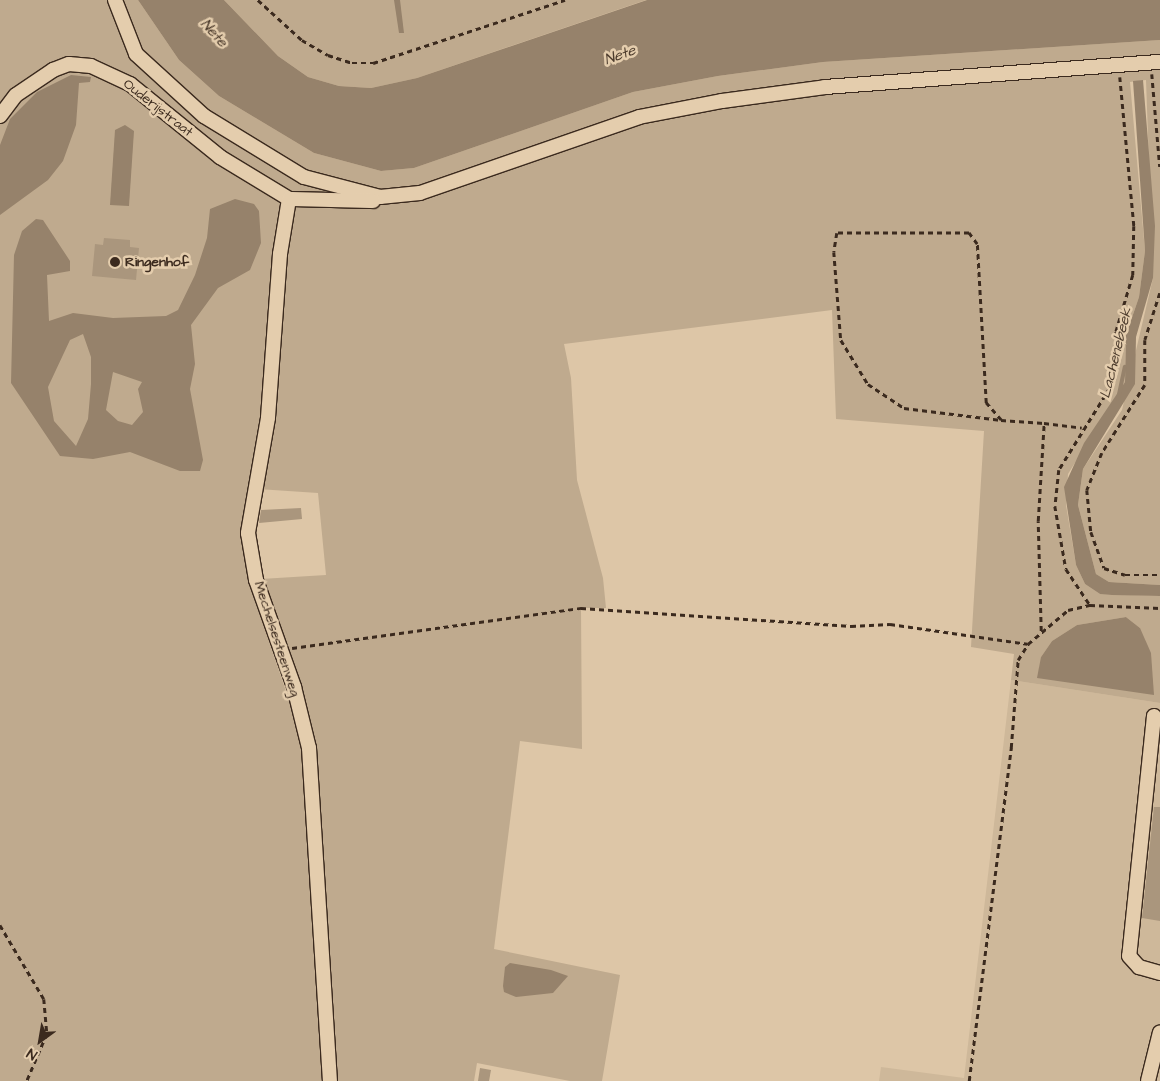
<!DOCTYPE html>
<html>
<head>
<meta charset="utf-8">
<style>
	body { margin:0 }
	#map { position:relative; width:1160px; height:1081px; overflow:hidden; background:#ddc6a7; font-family:"Architects Daughter",sans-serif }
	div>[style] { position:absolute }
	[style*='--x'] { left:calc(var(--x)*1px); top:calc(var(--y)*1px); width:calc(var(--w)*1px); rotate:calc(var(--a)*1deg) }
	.built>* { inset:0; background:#ceb89a }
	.green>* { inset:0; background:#bfaa8e }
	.water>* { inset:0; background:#96826b }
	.stream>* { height:4px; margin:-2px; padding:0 2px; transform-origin:2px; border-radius:2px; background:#96826b }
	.building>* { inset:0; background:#aa967d }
	.path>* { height:2.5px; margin-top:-1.25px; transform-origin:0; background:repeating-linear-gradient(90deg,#3b2a1e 0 5px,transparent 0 9px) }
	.roads { filter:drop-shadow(1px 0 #3b2a1e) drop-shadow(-1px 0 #3b2a1e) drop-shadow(0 1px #3b2a1e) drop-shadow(0 -1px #3b2a1e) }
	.minor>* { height:14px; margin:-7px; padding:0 7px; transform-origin:7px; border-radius:7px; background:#e4cdad }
	.dots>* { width:14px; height:14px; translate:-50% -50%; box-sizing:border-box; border:2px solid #e4cdad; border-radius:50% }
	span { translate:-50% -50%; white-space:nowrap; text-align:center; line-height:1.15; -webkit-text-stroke:5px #e4cdad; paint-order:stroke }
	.street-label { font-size:14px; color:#3b2a1e }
	.poi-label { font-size:14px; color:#3b2a1e; font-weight:700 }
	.left { translate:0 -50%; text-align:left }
	.water-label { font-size:15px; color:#4d3c2d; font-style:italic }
	.north { position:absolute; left:15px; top:1016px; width:50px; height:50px; -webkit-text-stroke:4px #e4cdad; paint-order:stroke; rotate:212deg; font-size:14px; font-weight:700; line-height:20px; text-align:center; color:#3b2a1e }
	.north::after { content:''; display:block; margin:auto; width:18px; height:22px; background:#3b2a1e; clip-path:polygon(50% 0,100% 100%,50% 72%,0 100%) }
</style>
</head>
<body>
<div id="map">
	<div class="built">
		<div style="clip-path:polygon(1011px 680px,1160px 703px,1160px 1081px,879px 1081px,881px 1067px,964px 1078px)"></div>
	</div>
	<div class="green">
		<div style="clip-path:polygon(evenodd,0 0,138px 0,179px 60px,219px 96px,314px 153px,381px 171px,414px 168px,633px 92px,718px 76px,823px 62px,1160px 40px,1160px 585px,1109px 582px,1096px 574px,1078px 505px,1083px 469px,1122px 410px,1153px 278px,1146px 80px,1130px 82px,1145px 251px,1139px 297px,1126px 335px,1125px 382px,1068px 474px,1066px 505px,1076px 565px,1085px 584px,1100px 594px,1160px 596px,1160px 703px,1011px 680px,1014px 654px,971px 647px,984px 431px,836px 419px,832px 310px,564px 344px,571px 378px,577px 480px,603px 578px,606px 608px,581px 608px,582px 749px,520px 741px,494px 949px,620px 975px,602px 1081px,570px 1081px,477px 1063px,474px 1081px,335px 1081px,317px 779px,261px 579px,326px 575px,318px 493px,258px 489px,290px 218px,296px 210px,281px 202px,260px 420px,242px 527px,248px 581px,297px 723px,307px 786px,325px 1081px,0 1081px,0 0,1126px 617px,1140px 628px,1041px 657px,1052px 641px,1077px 625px,1126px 617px)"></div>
		<div style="clip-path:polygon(224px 0,646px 0,417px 78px,371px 88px,339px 86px,308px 77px,278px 56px)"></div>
	</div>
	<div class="water">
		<div style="clip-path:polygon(138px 0,224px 0,278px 56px,308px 77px,339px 86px,371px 88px,417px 78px,647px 0,1160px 0,1160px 40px,823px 62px,718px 76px,633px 92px,414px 168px,381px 171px,314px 153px,219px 96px,179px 60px)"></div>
		<div style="clip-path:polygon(394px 0,400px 0,404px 33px,399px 33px)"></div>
		<div style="clip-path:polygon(71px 75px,91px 77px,90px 82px,79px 83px,76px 125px,63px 161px,48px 180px,0 215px,0 145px,10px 119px,37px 92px)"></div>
		<div style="clip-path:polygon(1143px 80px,1155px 226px,1153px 278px,1136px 337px,1135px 384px,1083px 469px,1078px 505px,1096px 574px,1109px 582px,1160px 585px,1160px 596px,1112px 595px,1100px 594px,1085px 584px,1076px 565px,1064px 487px,1084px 443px,1125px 382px,1126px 335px,1139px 297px,1145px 251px,1133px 81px)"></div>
		<div style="clip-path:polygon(125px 125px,134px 131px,129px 206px,110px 205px,115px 130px)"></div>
		<div style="clip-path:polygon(evenodd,235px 199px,254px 204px,259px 211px,261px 243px,250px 270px,218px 288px,191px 325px,195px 364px,190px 389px,203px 460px,200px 471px,180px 471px,130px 452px,93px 459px,60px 456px,11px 383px,14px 255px,22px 231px,36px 219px,43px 220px,70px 261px,70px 271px,47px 275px,49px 321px,73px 313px,113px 318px,166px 316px,178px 310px,195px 275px,207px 238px,210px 209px,235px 199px,83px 334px,91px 357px,91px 384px,88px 419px,76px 446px,54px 421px,48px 387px,70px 340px,83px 334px,235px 199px,113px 372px,142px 382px,138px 389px,143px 412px,132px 425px,118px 421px,106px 410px,113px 372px)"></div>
		<div style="clip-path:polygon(1126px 617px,1140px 628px,1151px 653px,1154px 695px,1037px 678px,1041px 657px,1052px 641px,1077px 625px)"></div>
		<div style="clip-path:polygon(510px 963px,551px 970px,568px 976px,553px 993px,516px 997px,504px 992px,503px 986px,505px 967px)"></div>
	</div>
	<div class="stream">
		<div style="--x:1118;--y:399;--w:33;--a:-78"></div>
	</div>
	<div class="building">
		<div style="clip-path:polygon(104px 238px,130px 240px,130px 247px,139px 248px,136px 280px,92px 276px,95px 244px,103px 245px)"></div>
		<div style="clip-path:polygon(301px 508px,302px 519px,259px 523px,261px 510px)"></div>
		<div style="clip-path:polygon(1154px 807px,1160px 807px,1160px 921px,1142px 918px)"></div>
		<div style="clip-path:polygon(480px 1068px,491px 1070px,489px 1081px,478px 1081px)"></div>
	</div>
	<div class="path">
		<div style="--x:258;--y:0;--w:59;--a:42.3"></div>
		<div style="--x:302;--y:40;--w:30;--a:30"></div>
		<div style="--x:328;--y:55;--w:25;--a:18"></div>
		<div style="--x:352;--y:63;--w:21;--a:0"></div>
		<div style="--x:373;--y:63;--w:202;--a:-18.2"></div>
		<div style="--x:1152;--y:74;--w:93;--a:85.1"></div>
		<div style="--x:1120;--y:77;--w:150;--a:84.6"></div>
		<div style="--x:1134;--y:226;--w:49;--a:91.2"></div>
		<div style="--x:1133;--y:275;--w:59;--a:106.6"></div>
		<div style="--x:1116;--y:332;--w:48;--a:91.2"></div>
		<div style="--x:1115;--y:380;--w:106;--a:121.9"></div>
		<div style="--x:1059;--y:470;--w:36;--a:96"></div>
		<div style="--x:1055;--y:506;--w:64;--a:80.1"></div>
		<div style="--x:1066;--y:569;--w:43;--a:56.3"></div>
		<div style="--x:1090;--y:605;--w:70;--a:2.5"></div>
		<div style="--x:1160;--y:293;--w:49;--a:107.7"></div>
		<div style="--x:1145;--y:340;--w:45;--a:90"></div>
		<div style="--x:1145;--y:385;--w:80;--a:122.3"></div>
		<div style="--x:1102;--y:453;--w:40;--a:112"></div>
		<div style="--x:1087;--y:490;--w:42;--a:84.6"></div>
		<div style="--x:1091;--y:532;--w:38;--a:70"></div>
		<div style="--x:1104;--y:568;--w:22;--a:18"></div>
		<div style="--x:1125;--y:575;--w:35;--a:0"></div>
		<div style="--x:1001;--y:420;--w:23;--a:-131"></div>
		<div style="--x:986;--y:403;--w:159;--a:-93.2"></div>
		<div style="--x:977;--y:244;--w:14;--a:-126"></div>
		<div style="--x:969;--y:233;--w:132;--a:180"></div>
		<div style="--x:837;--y:233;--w:19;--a:99"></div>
		<div style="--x:834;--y:252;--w:88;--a:85.5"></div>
		<div style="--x:841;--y:340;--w:52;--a:58.5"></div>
		<div style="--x:868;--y:384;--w:43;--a:33.7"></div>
		<div style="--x:904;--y:408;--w:98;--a:7.1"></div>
		<div style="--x:1001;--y:420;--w:43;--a:4"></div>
		<div style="--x:1044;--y:423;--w:38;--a:7"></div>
		<div style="--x:1041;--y:631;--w:110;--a:-91.6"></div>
		<div style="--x:1038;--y:521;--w:98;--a:-86.5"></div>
		<div style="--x:292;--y:648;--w:292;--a:-7.9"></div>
		<div style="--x:581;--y:608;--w:271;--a:3.8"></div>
		<div style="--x:851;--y:626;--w:39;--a:-3"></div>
		<div style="--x:890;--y:624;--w:139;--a:8.2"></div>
		<div style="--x:0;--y:925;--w:86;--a:59.3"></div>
		<div style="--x:44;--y:999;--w:35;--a:85"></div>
		<div style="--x:47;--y:1034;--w:51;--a:113.1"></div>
		<div style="--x:969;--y:1081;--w:336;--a:-82.8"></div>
		<div style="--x:1011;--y:748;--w:88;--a:-85.5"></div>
		<div style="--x:1018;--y:660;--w:19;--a:-58"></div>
		<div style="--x:1028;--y:644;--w:52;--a:-40.4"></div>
		<div style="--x:1068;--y:610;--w:23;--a:-13"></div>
	</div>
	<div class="roads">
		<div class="minor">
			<div style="--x:115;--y:0;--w:58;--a:68.7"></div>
			<div style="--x:136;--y:54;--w:92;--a:42.4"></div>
			<div style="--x:204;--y:116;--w:117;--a:31.4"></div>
			<div style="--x:304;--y:177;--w:79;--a:14.7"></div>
			<div style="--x:380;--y:197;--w:40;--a:-5.7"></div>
			<div style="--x:420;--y:193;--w:232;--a:-19.1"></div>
			<div style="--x:639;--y:117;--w:85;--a:-10.9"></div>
			<div style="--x:722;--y:101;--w:104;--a:-7.7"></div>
			<div style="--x:825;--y:87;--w:336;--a:-4.3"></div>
			<div style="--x:0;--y:116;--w:26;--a:-53"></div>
			<div style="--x:16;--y:95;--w:45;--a:-34"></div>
			<div style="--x:53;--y:70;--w:17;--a:-21"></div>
			<div style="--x:69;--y:64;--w:22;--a:5"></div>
			<div style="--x:91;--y:66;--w:43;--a:24.8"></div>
			<div style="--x:130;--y:84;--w:116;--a:39"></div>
			<div style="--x:220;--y:157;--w:81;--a:31.3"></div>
			<div style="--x:289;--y:199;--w:56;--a:99.3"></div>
			<div style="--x:280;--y:254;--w:164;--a:94.2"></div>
			<div style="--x:268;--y:418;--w:117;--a:99.9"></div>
			<div style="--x:248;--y:533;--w:48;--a:80.3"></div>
			<div style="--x:256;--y:580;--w:114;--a:70.4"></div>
			<div style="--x:294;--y:687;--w:63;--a:76.2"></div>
			<div style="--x:309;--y:748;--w:334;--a:86.4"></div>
			<div style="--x:289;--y:199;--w:84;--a:1.4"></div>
			<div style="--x:1154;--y:716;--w:241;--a:95.9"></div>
			<div style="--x:1129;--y:956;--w:15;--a:48"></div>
			<div style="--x:1139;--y:967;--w:22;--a:16"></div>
			<div style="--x:1148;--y:1081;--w:50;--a:-76.2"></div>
		</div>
	</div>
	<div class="dots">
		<div style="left:115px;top:262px;background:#3b2a1e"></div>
	</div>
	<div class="street-label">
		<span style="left:158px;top:108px;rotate:38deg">Ouderijstraat</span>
		<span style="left:277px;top:639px;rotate:72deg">Mechelsesteenweg</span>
	</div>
	<div class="poi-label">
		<span class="left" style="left:125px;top:262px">Ringenhof</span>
	</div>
	<div class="water-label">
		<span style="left:214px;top:33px;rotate:48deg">Nete</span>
		<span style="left:620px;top:55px;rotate:-20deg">Nete</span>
		<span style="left:1116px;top:353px;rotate:-76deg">Lachenebeek</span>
	</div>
	<div class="north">N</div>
</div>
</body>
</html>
